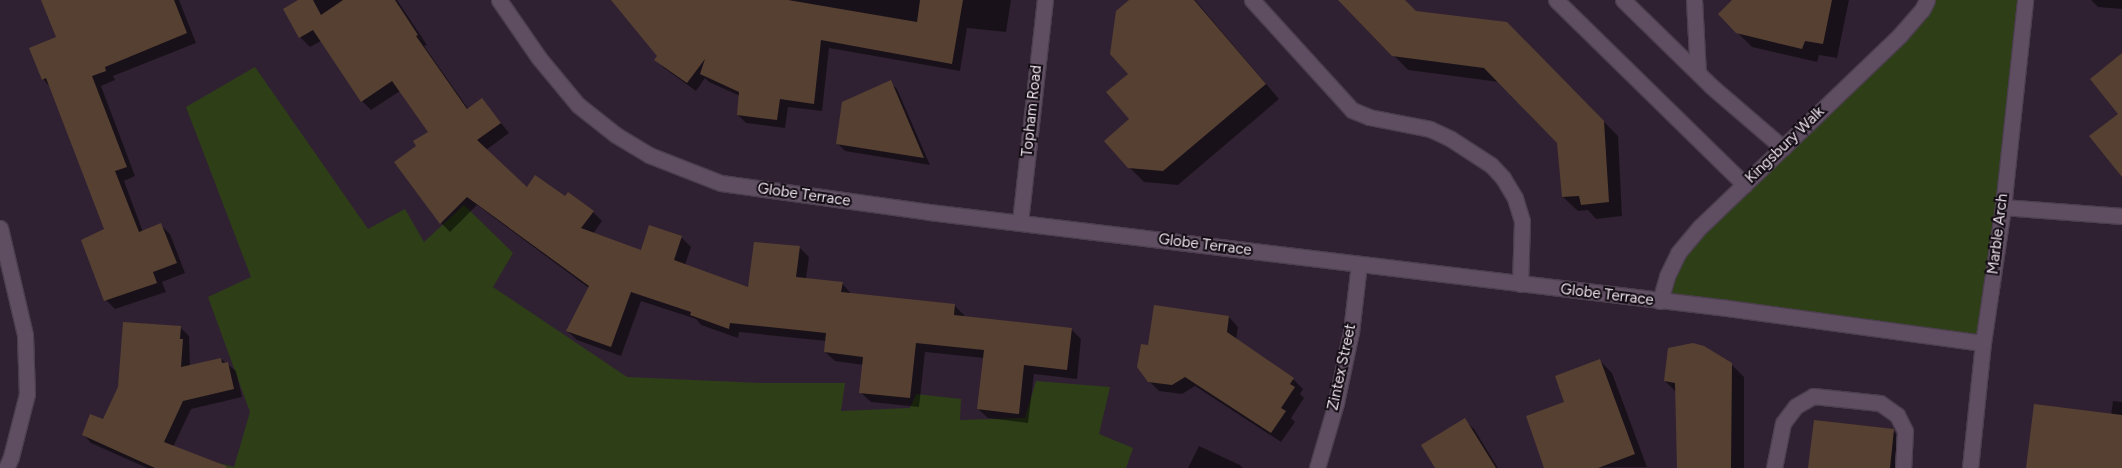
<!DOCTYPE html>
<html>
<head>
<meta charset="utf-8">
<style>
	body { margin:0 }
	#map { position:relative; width:2122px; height:468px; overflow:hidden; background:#302132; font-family:Figtree,sans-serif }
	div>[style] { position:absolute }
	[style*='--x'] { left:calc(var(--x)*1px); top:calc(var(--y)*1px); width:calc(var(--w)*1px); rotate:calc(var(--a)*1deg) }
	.green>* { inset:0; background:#2e3f18 }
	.shadow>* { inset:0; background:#0007 }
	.building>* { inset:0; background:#564032 }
	.roads { filter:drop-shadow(1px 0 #4b3e4d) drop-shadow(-1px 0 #4b3e4d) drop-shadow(0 1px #4b3e4d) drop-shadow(0 -1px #4b3e4d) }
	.minor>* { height:15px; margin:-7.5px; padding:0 7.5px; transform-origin:7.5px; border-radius:7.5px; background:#5f4e61 }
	span { translate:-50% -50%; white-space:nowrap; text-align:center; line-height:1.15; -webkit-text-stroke:4px #140d15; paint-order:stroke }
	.street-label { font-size:15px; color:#ede2ee }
</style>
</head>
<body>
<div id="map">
	<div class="green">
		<div style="clip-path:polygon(1924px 0,2024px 0,1982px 345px,1659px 303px,1677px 252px,1897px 34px)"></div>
		<div style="clip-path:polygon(255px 67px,368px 229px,405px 209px,424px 242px,464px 205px,513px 253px,493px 287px,627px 377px,759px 383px,845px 383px,841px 411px,910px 408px,916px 394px,961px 399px,960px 420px,1025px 418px,1036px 381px,1110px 387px,1099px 434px,1133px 448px,1126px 468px,217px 468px,219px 463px,234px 467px,250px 412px,208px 297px,251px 277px,186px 107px)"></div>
	</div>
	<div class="shadow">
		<div style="clip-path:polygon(43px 0,179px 0,196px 43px,113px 76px,115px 80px,101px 86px,135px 176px,124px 181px,143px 232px,161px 225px,170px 234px,185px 273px,162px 282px,166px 292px,115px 309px,106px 300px,105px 229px,51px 88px,43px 79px,57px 38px)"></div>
		<div style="clip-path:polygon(301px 0,397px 0,427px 45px,424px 46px,469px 110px,482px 99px,509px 133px,486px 150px,527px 189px,565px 197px,593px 212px,602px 221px,593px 234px,641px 252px,681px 237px,691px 247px,685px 265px,749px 288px,799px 247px,809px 257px,806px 279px,842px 283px,852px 295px,954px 305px,964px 315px,964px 318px,1071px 329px,1081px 339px,1077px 379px,1034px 374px,1028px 423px,988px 418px,978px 409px,984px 358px,925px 352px,919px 407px,871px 402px,861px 393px,864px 365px,835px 361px,825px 352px,826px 341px,739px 332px,738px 338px,701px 325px,696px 319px,641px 301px,621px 356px,577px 340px,567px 331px,589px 288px,477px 205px,450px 232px,441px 223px,418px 146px,430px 132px,400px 91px,371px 110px,362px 101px,321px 41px,310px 47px,300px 37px)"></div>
		<div style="clip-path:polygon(616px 0,1011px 0,1006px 32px,967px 28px,960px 71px,829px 48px,822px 111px,788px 107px,785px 128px,746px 123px,738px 115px,740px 96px,709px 82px,705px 78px,696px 91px,664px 68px,656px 60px,658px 56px)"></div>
		<div style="clip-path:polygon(1131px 0,1195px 0,1279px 99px,1178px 185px,1144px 182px,1129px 167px)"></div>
		<div style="clip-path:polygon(1340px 0,1404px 0,1415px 12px,1506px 23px,1618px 136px,1622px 216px,1596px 219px,1588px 210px,1578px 211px,1563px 197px,1558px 143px,1499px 82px,1408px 70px)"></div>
		<div style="clip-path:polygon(1734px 0,1849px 0,1837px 58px,1819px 55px,1817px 62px,1752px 47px,1719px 14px)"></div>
		<div style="clip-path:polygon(2091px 0,2122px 0,2122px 9px,2098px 7px)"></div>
		<div style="clip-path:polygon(890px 82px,897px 89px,930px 165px,845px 151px,838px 144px)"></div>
		<div style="clip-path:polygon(1229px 317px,1238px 327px,1236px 340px,1293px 379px,1303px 389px,1300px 394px,1304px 398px,1291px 418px,1295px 422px,1281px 442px,1195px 386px,1182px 394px,1159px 391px,1149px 381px,1149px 346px)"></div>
		<div style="clip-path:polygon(181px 328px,189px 336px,190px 366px,221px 359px,236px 371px,242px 397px,191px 409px,173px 447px,220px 468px,147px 468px,91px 443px,83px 434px,104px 420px)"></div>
		<div style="clip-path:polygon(1600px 361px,1612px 373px,1647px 467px,1546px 468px,1565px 402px)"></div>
		<div style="clip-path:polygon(1731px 364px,1744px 377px,1744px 468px,1678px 468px,1676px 392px,1665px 381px)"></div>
		<div style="clip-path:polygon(2113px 401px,2122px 402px,2122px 468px,2027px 468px,2111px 415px)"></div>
		<div style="clip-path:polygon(1464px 420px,1474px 429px,1498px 468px,1437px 468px)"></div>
		<div style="clip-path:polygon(1815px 421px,1894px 432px,1907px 445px,1904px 468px,1809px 468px)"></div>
		<div style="clip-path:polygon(1199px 446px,1240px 465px,1243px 468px,1188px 468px)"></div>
	</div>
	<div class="building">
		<div style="clip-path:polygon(41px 0,174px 0,187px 33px,105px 67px,106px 71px,92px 76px,127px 167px,115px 171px,139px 232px,161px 223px,177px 263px,153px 272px,157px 283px,104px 301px,81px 240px,104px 229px,46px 78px,42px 80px,29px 48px,56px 37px)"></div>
		<div style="clip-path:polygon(298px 0,313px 0,321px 15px,343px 0,395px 0,418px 35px,416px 36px,467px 109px,482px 98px,501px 123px,477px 140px,527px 187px,535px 175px,565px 196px,568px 192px,594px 211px,581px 228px,641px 250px,649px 225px,682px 236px,674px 260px,748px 287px,754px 242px,800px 246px,796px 277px,843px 282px,841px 292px,955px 304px,954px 315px,1072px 328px,1067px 370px,1024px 365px,1019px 414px,977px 409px,984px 350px,916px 343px,910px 398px,859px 393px,863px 357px,824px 352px,826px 333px,730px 323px,729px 329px,690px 315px,691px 312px,631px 292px,611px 347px,566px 331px,589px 286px,467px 197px,440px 224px,394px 162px,416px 146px,413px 141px,428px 132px,392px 81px,361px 102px,313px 30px,299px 38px,283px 9px)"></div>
		<div style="clip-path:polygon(611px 0,788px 0,917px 22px,920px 0,963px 0,952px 64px,821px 40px,814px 104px,780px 99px,777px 120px,737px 115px,739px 92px,700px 74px,705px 59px,687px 83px,654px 60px,657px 56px)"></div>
		<div style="clip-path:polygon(1129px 0,1194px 0,1266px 84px,1163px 171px,1128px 168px,1104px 141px,1129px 119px,1106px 92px,1128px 74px,1110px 54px,1116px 11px)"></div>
		<div style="clip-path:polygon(1338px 0,1405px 0,1416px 11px,1507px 22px,1604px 121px,1609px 202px,1581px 205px,1579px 196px,1562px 197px,1557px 143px,1484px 68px,1392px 56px)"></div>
		<div style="clip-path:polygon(1732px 0,1832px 0,1823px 44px,1805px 41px,1802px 49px,1736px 33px,1718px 14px)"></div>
		<div style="clip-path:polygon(2122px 53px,2122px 177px,2089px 136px,2118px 114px,2090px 79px)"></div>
		<div style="clip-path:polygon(891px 80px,924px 158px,836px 144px,842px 102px)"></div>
		<div style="clip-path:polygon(1154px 305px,1229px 316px,1227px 332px,1294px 378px,1290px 384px,1295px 387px,1281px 408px,1286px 411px,1271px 433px,1185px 377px,1172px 385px,1148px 382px,1137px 367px,1141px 344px,1148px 345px)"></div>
		<div style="clip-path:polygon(123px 322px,181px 326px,180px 339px,183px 339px,181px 367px,221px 358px,222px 363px,228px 362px,234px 389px,183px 401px,164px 442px,226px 466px,226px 468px,155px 468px,82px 435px,90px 414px,103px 419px,118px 387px)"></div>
		<div style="clip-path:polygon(1693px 343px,1704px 346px,1732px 363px,1731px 468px,1677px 468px,1675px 383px,1664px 381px,1668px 348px)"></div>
		<div style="clip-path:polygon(1600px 359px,1635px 454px,1598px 468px,1544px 468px,1526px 416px,1564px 402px,1555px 376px)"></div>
		<div style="clip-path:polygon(2034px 404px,2122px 415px,2122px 468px,2026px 468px)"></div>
		<div style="clip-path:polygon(1465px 418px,1496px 468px,1435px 468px,1421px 445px)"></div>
		<div style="clip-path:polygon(1814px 420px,1894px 429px,1890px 468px,1808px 468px)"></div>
	</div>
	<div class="roads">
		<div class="minor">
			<div style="--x:499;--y:0;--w:70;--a:55.4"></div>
			<div style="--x:539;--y:58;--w:61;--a:50.3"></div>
			<div style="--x:578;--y:105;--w:48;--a:38.3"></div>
			<div style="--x:616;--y:135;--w:39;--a:31"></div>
			<div style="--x:649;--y:155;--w:77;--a:21.3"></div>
			<div style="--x:721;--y:183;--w:210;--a:7.9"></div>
			<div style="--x:929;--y:212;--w:804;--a:6.86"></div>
			<div style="--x:1727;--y:308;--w:258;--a:7.8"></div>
			<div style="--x:1252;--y:0;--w:149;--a:47.7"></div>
			<div style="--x:1352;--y:110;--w:18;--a:22"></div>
			<div style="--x:1369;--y:117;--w:62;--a:11.1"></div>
			<div style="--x:1430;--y:129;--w:23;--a:25"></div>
			<div style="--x:1451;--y:139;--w:48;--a:33"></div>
			<div style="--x:1491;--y:165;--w:18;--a:47"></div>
			<div style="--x:1503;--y:178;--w:23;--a:59"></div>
			<div style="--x:1515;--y:198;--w:24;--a:73"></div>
			<div style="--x:1522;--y:221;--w:63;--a:91.8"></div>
			<div style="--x:1556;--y:0;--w:264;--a:44.4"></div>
			<div style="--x:1623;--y:0;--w:123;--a:44.3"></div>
			<div style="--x:1711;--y:86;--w:95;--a:40.7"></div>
			<div style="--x:1694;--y:0;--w:73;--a:86.9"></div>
			<div style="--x:2003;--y:207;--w:119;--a:4.3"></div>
			<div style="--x:1020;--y:222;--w:223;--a:-83.6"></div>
			<div style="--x:0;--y:228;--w:110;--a:76.8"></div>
			<div style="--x:25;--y:335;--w:59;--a:88.1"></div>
			<div style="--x:27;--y:394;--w:65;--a:104.3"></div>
			<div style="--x:11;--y:457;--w:12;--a:114"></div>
			<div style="--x:1660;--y:301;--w:26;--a:-74"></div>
			<div style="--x:1667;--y:276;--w:25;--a:-64"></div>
			<div style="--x:1678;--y:253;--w:35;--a:-50"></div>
			<div style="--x:1701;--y:226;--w:276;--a:-43.8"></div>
			<div style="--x:1900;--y:35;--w:33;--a:-49"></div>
			<div style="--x:1922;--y:10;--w:11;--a:-63"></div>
			<div style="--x:1317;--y:468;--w:68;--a:-73.7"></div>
			<div style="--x:1336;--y:403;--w:73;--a:-78.1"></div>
			<div style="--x:1351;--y:332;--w:68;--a:-83.3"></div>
			<div style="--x:1774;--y:468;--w:46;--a:-78.7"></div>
			<div style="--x:1783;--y:423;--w:21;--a:-53"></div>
			<div style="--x:1796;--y:406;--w:20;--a:-30"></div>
			<div style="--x:1813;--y:396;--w:67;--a:6"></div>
			<div style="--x:1880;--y:403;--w:21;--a:35"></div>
			<div style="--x:1897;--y:415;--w:18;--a:63"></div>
			<div style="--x:1905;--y:431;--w:37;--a:93"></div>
			<div style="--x:1970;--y:468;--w:126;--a:-84.1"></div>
			<div style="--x:1983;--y:343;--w:137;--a:-81.6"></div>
			<div style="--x:2003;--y:207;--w:208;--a:-83.9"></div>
		</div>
	</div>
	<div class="street-label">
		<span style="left:1032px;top:111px;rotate:-84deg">Topham Road</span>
		<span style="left:1785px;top:145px;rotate:-44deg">Kingsbury Walk</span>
		<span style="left:804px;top:195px;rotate:8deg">Globe Terrace</span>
		<span style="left:1998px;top:234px;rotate:-83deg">Marble Arch</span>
		<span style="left:1205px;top:245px;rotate:7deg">Globe Terrace</span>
		<span style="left:1607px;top:295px;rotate:7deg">Globe Terrace</span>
		<span style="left:1342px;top:367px;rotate:-78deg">Zintex Street</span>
	</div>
</div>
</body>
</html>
